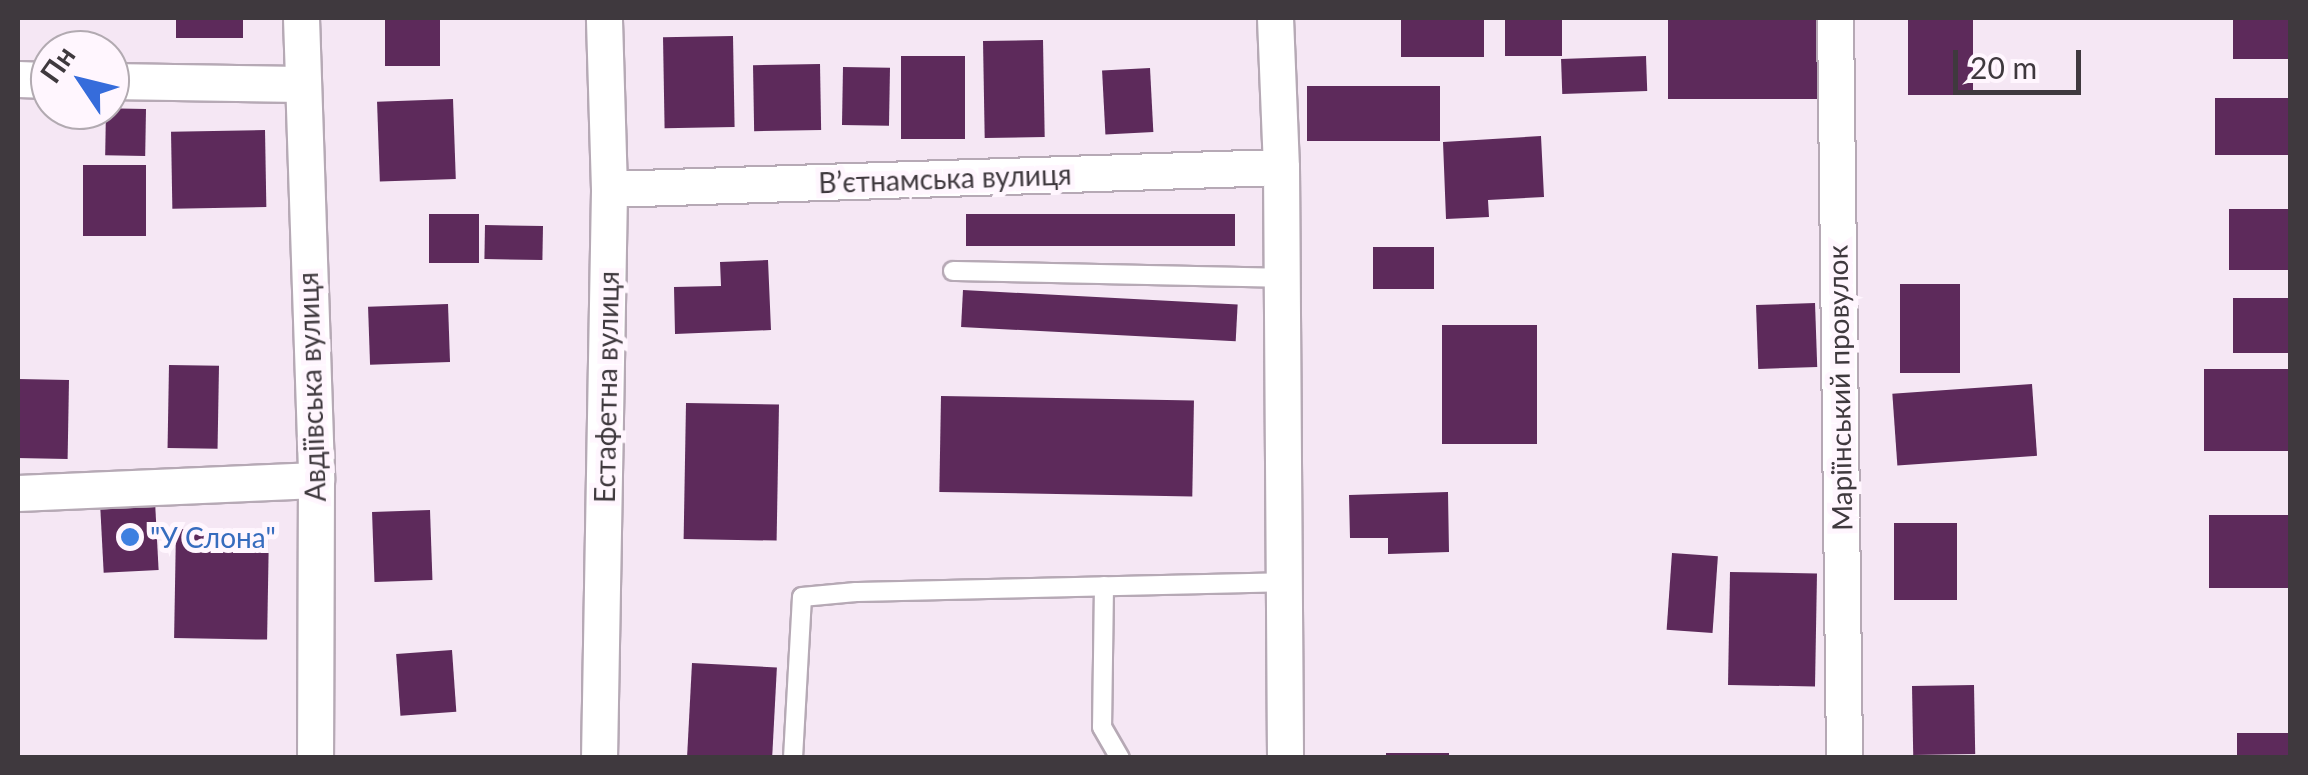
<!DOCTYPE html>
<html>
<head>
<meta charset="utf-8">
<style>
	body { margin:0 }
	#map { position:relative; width:2308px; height:775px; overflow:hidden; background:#f5e7f4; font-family:Lato,sans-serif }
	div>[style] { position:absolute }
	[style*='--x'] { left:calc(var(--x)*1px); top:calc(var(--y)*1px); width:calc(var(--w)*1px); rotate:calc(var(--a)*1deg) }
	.building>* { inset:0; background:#5d2a5b; transform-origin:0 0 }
	.roads { filter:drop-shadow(2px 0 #b6a9b5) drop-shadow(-2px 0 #b6a9b5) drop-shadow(0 2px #b6a9b5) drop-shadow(0 -2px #b6a9b5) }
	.lane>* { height:18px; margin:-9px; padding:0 9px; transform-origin:9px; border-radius:9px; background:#fff }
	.street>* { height:35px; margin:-17.5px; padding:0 17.5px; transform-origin:17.5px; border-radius:17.5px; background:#fff }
	.dots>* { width:28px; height:28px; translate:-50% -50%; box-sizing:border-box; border:5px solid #fff6fe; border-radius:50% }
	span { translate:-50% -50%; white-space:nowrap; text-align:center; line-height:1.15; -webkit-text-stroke:10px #fff6fe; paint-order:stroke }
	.street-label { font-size:28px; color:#3f393e }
	.shop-label { font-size:28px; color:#366cbe }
	.left { translate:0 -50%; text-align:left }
	.frame { position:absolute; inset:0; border:20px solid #3f393e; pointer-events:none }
	.north { position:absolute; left:30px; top:30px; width:100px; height:100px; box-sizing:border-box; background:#fff6fe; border:2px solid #b2aab1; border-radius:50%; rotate:305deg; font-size:28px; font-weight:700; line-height:40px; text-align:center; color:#3f393e }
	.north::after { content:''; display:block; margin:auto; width:35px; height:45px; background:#366cdb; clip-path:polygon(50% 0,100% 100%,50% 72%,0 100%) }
	.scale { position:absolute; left:1953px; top:50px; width:128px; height:45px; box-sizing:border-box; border:5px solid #3f393e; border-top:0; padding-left:12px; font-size:30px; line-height:35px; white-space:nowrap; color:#3f393e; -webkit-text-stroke:8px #fff6fe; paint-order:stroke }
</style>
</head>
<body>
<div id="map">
	<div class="building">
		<div style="left:176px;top:18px;width:67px;height:20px"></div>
		<div style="left:385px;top:18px;width:55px;height:48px"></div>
		<div style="left:1401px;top:18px;width:83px;height:39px"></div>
		<div style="left:1505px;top:18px;width:57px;height:38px"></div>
		<div style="left:1668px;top:18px;width:153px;height:81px"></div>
		<div style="left:2233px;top:18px;width:57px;height:41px"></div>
		<div style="left:1908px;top:20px;width:65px;height:75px"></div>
		<div style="left:733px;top:36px;width:91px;height:70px;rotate:89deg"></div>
		<div style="left:1043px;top:40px;width:97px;height:60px;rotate:89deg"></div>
		<div style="left:901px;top:56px;width:64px;height:83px"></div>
		<div style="left:1646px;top:56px;width:35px;height:85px;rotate:88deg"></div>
		<div style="left:820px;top:64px;width:66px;height:67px;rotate:89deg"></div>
		<div style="left:843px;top:67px;width:47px;height:58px;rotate:1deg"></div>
		<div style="left:1150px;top:68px;width:64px;height:48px;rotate:87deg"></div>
		<div style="left:1307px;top:86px;width:133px;height:55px"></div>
		<div style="left:2290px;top:98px;width:57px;height:75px;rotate:90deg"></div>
		<div style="left:453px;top:99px;width:80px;height:76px;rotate:88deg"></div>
		<div style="left:146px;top:109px;width:47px;height:40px;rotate:91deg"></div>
		<div style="left:265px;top:130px;width:77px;height:94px;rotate:89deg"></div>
		<div style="clip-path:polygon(1541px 136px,1544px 197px,1488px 200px,1489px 217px,1446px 219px,1443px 142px)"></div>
		<div style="left:146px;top:165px;width:71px;height:63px;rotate:90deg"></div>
		<div style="left:2290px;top:209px;width:61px;height:61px;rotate:90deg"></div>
		<div style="left:479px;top:214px;width:49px;height:50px;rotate:90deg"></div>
		<div style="left:966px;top:214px;width:269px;height:32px"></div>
		<div style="left:485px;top:225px;width:58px;height:34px;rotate:1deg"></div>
		<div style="left:1373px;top:247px;width:61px;height:42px"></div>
		<div style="clip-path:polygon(768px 260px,771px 330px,675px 334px,674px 287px,721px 286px,720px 262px)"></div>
		<div style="left:1900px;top:284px;width:60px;height:89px"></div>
		<div style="left:963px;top:290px;width:275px;height:37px;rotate:3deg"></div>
		<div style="left:2290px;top:298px;width:55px;height:57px;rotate:90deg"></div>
		<div style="left:1815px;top:303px;width:64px;height:59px;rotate:88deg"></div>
		<div style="left:448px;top:304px;width:58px;height:80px;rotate:88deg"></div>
		<div style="left:1537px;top:325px;width:119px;height:95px;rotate:90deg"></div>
		<div style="left:169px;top:365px;width:50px;height:83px;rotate:1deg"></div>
		<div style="left:2290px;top:369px;width:82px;height:86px;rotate:90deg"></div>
		<div style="left:18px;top:379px;width:51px;height:79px;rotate:1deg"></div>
		<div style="left:2032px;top:384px;width:72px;height:140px;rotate:86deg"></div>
		<div style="left:941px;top:396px;width:253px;height:96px;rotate:1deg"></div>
		<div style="left:686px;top:403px;width:93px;height:136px;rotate:1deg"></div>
		<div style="clip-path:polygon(1448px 492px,1449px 552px,1388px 554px,1388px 538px,1350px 538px,1349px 495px)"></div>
		<div style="left:155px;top:501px;width:69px;height:55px;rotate:87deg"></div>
		<div style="left:430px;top:510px;width:70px;height:58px;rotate:88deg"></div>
		<div style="left:2290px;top:515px;width:73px;height:81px;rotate:90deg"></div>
		<div style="left:1957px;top:523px;width:77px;height:63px;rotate:90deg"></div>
		<div style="left:176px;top:529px;width:93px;height:109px;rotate:1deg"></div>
		<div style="left:1672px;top:553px;width:46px;height:77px;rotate:4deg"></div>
		<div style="left:1730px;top:572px;width:87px;height:113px;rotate:1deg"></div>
		<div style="left:452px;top:650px;width:62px;height:56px;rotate:86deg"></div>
		<div style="left:692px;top:663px;width:85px;height:95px;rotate:3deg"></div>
		<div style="left:1974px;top:685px;width:69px;height:62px;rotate:89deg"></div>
		<div style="left:2237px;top:733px;width:53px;height:25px"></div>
		<div style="left:1386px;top:753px;width:63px;height:5px"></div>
	</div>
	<div class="roads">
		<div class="lane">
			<div style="--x:953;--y:271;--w:329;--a:1.2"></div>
			<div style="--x:1104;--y:586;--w:141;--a:90.8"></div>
			<div style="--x:1102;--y:727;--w:36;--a:60"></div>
			<div style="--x:793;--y:758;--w:161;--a:-86.8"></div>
			<div style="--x:802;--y:597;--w:54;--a:-5.3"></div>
			<div style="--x:856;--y:592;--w:428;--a:-1.3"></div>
		</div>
		<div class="street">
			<div style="--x:301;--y:18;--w:462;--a:88.1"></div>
			<div style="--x:316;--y:480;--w:278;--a:90.2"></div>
			<div style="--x:1275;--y:18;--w:149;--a:87.7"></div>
			<div style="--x:1281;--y:167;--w:591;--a:89.61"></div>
			<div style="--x:1835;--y:18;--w:740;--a:89.3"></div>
			<div style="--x:18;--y:79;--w:32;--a:2"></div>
			<div style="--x:110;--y:81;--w:190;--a:0.9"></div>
			<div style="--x:609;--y:189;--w:672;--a:-1.88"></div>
			<div style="--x:18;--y:493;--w:298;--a:-2.5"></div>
			<div style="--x:599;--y:758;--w:569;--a:-88.99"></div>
			<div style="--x:609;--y:189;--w:171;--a:-91.7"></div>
		</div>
	</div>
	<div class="dots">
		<div style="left:130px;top:537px;background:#3f7fe0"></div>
	</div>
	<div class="street-label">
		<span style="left:945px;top:178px;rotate:-2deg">Вʼєтнамська вулиця</span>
		<span style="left:311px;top:387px;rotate:-92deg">Авдіївська вулиця</span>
		<span style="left:606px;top:387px;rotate:-89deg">Естафетна вулиця</span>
		<span style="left:1839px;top:388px;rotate:-91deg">Маріїнський провулок</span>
	</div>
	<div class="shop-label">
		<span class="left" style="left:150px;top:537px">"У Слона"</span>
	</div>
	<div class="frame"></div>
	<div class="north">Пн</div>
	<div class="scale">20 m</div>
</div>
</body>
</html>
